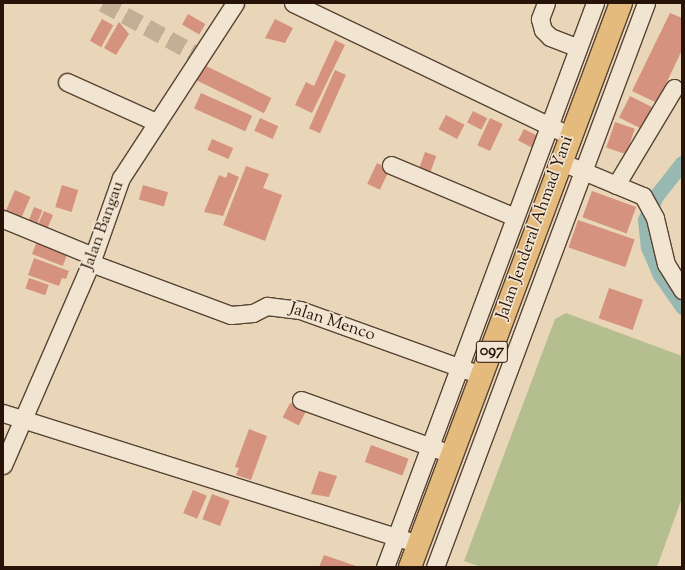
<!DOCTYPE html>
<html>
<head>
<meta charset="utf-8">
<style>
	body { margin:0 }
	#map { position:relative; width:685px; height:570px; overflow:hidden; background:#e9d6b8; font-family:"Sorts Mill Goudy",serif }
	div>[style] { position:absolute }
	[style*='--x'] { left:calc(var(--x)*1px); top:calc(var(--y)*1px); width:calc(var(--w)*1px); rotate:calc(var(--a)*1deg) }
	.green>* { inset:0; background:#b5be8f }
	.canal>* { height:15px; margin:-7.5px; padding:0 7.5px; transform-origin:7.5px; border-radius:7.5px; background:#97b9b1 }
	.building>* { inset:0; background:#d5927f; transform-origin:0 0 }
	.minor-tunnel>* { height:17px; margin-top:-8.5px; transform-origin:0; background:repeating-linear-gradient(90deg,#c2af95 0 17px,transparent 0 25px) }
	.roads { filter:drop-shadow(1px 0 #584434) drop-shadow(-1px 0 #584434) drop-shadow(0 1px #584434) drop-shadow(0 -1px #584434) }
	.minor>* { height:17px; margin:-8.5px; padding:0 8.5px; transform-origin:8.5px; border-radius:8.5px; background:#f1e4d1 }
	.major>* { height:22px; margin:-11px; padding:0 11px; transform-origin:11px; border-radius:11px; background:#e4bb7c }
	span { translate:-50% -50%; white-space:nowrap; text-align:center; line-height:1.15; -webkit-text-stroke:3.5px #f1e4d1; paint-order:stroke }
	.shield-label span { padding:1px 3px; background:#f1e4d1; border:1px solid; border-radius:3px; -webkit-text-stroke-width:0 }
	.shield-label { font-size:16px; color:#281308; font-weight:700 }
	.street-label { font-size:17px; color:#281308 }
	.frame { position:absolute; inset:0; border:4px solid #281308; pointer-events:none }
</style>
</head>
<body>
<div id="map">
	<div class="green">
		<div style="clip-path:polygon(566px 313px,682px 356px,682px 498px,657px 567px,481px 567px,464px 561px,555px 319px)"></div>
	</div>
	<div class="canal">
		<div style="--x:682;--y:163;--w:42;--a:128.2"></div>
		<div style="--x:656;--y:196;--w:26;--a:115"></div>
		<div style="--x:645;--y:220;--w:27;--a:84"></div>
		<div style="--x:648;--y:247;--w:30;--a:67"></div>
		<div style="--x:660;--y:275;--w:39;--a:55"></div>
	</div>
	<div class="building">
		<div style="clip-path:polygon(670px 13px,682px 18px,682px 50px,657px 103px,632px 91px)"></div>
		<div style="left:188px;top:14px;width:20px;height:12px;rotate:30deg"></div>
		<div style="left:102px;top:19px;width:13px;height:25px;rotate:29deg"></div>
		<div style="clip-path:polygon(275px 19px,293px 28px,285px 43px,265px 38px)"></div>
		<div style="clip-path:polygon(119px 22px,129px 34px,116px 55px,104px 48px)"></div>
		<div style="clip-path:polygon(335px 40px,345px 45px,312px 113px,295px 105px,306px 82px,314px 86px)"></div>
		<div style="left:204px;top:65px;width:75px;height:17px;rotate:26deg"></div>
		<div style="left:335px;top:70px;width:12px;height:64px;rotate:24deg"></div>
		<div style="left:201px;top:93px;width:56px;height:17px;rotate:24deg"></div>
		<div style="left:630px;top:96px;width:25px;height:24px;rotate:27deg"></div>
		<div style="left:473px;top:111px;width:16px;height:13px;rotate:27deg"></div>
		<div style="left:446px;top:115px;width:21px;height:16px;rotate:28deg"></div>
		<div style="left:260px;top:118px;width:20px;height:14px;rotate:24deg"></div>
		<div style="left:490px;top:118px;width:14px;height:30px;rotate:25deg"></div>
		<div style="left:615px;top:122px;width:21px;height:27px;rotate:19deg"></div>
		<div style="left:524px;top:129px;width:16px;height:13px;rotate:27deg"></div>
		<div style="left:212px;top:139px;width:23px;height:12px;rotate:23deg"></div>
		<div style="left:425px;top:152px;width:12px;height:17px;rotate:20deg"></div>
		<div style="left:377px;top:163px;width:14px;height:23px;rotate:25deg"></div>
		<div style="clip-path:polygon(246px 166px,269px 174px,263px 188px,282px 195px,265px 241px,223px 225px)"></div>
		<div style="clip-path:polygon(228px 172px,239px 177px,223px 216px,204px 212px,219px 175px,226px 178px)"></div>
		<div style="left:62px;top:185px;width:17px;height:23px;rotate:17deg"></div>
		<div style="left:143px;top:185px;width:26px;height:15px;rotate:16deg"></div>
		<div style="left:15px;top:190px;width:17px;height:29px;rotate:24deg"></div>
		<div style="left:592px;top:191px;width:47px;height:28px;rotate:20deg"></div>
		<div style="left:34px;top:207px;width:9px;height:15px;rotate:21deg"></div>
		<div style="left:44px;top:211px;width:10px;height:15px;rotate:24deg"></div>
		<div style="left:578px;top:220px;width:60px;height:29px;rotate:19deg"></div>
		<div style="left:37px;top:241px;width:33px;height:14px;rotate:21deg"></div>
		<div style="clip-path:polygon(34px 258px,69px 271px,66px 279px,62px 278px,59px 286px,28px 275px)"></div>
		<div style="left:29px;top:278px;width:21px;height:11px;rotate:19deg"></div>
		<div style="left:609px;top:288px;width:36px;height:32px;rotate:19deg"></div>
		<div style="left:290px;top:403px;width:18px;height:16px;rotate:27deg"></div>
		<div style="clip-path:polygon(249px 429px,267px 436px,251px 480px,236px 475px,239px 468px,235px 467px)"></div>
		<div style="left:371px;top:445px;width:40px;height:18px;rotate:20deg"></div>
		<div style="clip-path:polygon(319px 471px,337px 476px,329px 497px,311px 494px)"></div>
		<div style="left:193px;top:490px;width:15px;height:25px;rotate:23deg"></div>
		<div style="left:212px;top:494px;width:19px;height:27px;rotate:21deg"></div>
		<div style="clip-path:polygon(324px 555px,359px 567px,319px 567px)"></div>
	</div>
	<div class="minor-tunnel">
		<div style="--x:103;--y:3;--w:111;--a:28.7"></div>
	</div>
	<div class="roads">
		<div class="minor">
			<div style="--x:293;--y:3;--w:306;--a:25.6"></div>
			<div style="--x:546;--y:3;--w:17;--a:111"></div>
			<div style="--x:540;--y:19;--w:11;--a:75"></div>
			<div style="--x:543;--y:30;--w:10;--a:45"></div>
			<div style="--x:550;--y:37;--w:30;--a:21"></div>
			<div style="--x:67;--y:82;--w:98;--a:24.2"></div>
			<div style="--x:391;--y:165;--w:134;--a:22.8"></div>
			<div style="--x:571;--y:166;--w:78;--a:22.6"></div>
			<div style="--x:643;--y:196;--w:25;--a:61"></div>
			<div style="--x:655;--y:218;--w:47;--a:76.6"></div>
			<div style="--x:666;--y:264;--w:31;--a:58"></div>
			<div style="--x:616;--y:185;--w:113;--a:-59.1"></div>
			<div style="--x:3;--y:219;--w:97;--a:22.3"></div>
			<div style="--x:91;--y:263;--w:149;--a:20.4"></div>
			<div style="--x:231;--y:315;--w:22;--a:-5"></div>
			<div style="--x:253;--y:313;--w:16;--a:-27"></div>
			<div style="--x:267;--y:306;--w:33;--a:7"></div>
			<div style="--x:300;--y:310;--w:183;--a:19.8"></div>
			<div style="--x:301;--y:400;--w:148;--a:19.8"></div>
			<div style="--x:3;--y:413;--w:423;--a:17.5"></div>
			<div style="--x:3;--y:465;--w:220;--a:-66.5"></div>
			<div style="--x:91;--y:263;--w:90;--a:-70.6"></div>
			<div style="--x:121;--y:178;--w:209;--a:-56.9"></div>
			<div style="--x:385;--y:567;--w:602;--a:-69.58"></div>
			<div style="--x:435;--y:567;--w:602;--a:-69.49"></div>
		</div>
		<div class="major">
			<div style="--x:410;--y:567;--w:602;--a:-69.49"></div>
		</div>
	</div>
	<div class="shield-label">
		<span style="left:492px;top:352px">097</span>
	</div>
	<div class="street-label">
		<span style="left:104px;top:226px;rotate:-70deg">Jalan Bangau</span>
		<span style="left:536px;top:228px;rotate:-70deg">Jalan Jenderal Ahmad Yani</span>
		<span style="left:332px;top:323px;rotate:18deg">Jalan Menco</span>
	</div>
	<div class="frame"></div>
</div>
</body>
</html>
